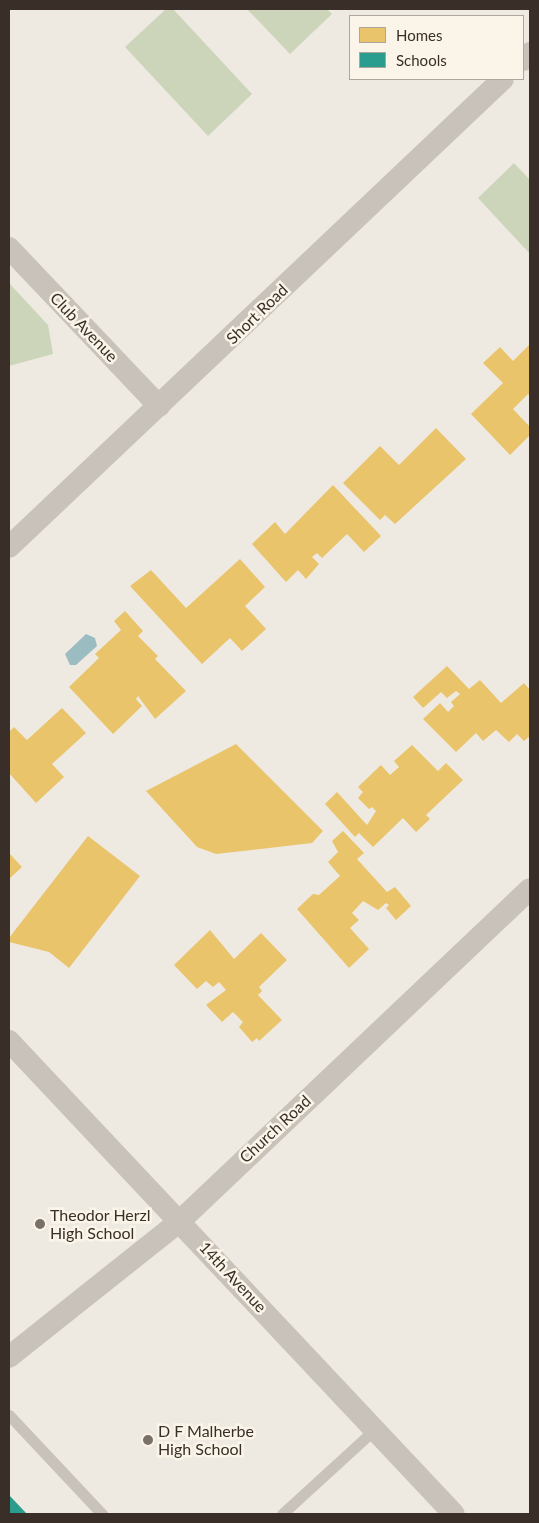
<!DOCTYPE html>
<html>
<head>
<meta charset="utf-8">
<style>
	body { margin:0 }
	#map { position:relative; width:539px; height:1523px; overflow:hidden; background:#eeeae2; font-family:Lato,sans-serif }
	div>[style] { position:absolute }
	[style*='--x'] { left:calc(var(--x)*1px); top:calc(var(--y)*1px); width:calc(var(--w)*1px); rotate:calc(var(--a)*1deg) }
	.green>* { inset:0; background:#ccd5ba }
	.water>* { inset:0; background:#9bbdc1 }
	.homes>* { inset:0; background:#e9c46a }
	.schools>* { inset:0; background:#2a9d8f }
	.service>* { height:11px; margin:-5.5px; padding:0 5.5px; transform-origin:5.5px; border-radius:5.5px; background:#c8c2ba }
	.minor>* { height:22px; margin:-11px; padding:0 11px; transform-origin:11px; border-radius:11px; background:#c8c2ba }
	.dots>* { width:14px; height:14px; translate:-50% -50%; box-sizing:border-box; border:2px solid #fbf5e9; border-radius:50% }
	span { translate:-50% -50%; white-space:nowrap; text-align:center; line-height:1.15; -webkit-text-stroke:5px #fbf5e9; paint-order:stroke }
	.street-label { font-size:16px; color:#392f28 }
	.poi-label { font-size:16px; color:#392f28 }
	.left { translate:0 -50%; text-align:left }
	.frame { position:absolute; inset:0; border:10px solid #392f28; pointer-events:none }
	.legend { position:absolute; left:349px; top:15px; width:175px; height:65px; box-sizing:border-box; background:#fbf5e9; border:1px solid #ada69c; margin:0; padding:6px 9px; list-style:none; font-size:15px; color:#392f28 }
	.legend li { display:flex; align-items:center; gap:10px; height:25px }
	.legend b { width:25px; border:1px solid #ada69c }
</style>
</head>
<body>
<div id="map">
	<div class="green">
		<div style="clip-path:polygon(166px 9px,173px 9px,252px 94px,208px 136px,125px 47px)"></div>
		<div style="clip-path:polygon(247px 9px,327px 9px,332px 14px,290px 54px)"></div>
		<div style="clip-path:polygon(514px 163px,530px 180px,530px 254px,478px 198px)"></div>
		<div style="clip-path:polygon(9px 283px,48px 325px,53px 354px,9px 366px)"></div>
	</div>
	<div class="water">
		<div style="clip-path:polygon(86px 634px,95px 638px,97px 646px,76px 665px,70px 665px,65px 654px)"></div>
	</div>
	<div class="homes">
		<div style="clip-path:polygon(530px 344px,530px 396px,528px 394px,513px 409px,530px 427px,530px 435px,510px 455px,471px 414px,503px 383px,483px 363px,500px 347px,513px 361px)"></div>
		<div style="clip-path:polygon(436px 428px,466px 459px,395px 524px,385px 515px,380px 520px,343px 483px,380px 446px,399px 465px)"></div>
		<div style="clip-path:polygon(333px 485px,381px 536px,364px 552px,347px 534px,322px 558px,317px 553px,312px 557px,319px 564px,306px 579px,298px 570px,286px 582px,252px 544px,275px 522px,285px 534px)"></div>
		<div style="clip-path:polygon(240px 559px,265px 587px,245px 606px,266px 629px,242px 651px,230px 638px,202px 664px,130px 586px,151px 570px,186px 608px)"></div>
		<div style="clip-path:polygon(125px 611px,143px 631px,138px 636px,158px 656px,155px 659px,186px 691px,155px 719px,138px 696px,136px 699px,142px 706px,113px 734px,69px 687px,99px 658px,95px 654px,121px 630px,114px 621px)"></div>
		<div style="clip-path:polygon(447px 666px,469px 689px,480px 680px,501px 703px,524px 683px,530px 690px,530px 736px,524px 741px,517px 734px,509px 742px,496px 730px,483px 741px,476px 733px,456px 752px,423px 719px,440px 703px,448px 712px,454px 706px,451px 702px,460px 694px,456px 691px,447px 698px,441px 692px,423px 708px,413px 697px)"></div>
		<div style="clip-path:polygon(62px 708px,86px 733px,52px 764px,64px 777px,36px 803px,9px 773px,9px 732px,14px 727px,27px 740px)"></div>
		<div style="clip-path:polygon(236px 744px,323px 831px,312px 843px,216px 854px,197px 847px,146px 791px)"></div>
		<div style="clip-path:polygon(412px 745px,438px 771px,446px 763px,463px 780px,426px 815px,430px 819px,416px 832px,403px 818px,373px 847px,359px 833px,355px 837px,325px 804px,337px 792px,367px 825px,376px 811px,372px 807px,369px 809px,358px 798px,363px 792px,358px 787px,381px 765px,390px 775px,399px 767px,394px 761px)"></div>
		<div style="clip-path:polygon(343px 831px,364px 853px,357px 859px,387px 892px,395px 887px,411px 906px,396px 920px,386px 908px,389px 905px,386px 903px,378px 910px,363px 901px,352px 913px,359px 920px,350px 928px,369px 949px,349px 968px,297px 909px,313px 894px,319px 895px,340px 876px,328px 862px,338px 852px,332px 841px)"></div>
		<div style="clip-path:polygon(88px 836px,140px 876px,69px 968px,49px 952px,9px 942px,9px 938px)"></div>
		<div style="clip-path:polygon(9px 853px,22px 867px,9px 879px)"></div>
		<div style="clip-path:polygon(210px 930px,234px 959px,261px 933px,287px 960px,259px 987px,262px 991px,258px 995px,282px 1020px,259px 1041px,257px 1038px,252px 1042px,239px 1027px,243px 1022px,233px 1012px,222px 1022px,206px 1005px,226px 990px,219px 982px,213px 987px,206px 981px,197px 989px,174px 965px)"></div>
	</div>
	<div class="schools">
		<div style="clip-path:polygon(9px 1495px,27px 1514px,9px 1514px)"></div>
	</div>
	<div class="service">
		<div style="--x:9;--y:1415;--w:136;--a:46.8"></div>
		<div style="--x:282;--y:1514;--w:126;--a:-42.4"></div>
	</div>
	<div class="minor">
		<div style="--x:523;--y:60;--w:10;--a:-45"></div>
		<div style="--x:9;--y:248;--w:218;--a:46.5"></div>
		<div style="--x:9;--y:547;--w:680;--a:-43.45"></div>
		<div style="--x:9;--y:1041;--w:649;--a:46.75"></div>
		<div style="--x:9;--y:1357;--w:218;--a:-38.5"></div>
		<div style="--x:180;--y:1221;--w:482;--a:-43.5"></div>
	</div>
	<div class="dots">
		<div style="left:40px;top:1224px;background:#787069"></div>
		<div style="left:148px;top:1440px;background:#787069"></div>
	</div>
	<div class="street-label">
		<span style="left:257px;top:314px;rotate:-44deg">Short Road</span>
		<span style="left:84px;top:327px;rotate:46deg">Club Avenue</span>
		<span style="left:275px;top:1129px;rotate:-43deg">Church Road</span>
		<span style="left:233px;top:1277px;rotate:47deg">14th Avenue</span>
	</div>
	<div class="poi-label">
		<span class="left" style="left:50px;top:1224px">Theodor Herzl<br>High School</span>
		<span class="left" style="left:158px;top:1440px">D F Malherbe<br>High School</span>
	</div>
	<div class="frame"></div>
	<ul class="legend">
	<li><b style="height:14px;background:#e9c46a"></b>Homes</li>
	<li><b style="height:14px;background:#2a9d8f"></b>Schools</li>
	</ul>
</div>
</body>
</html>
